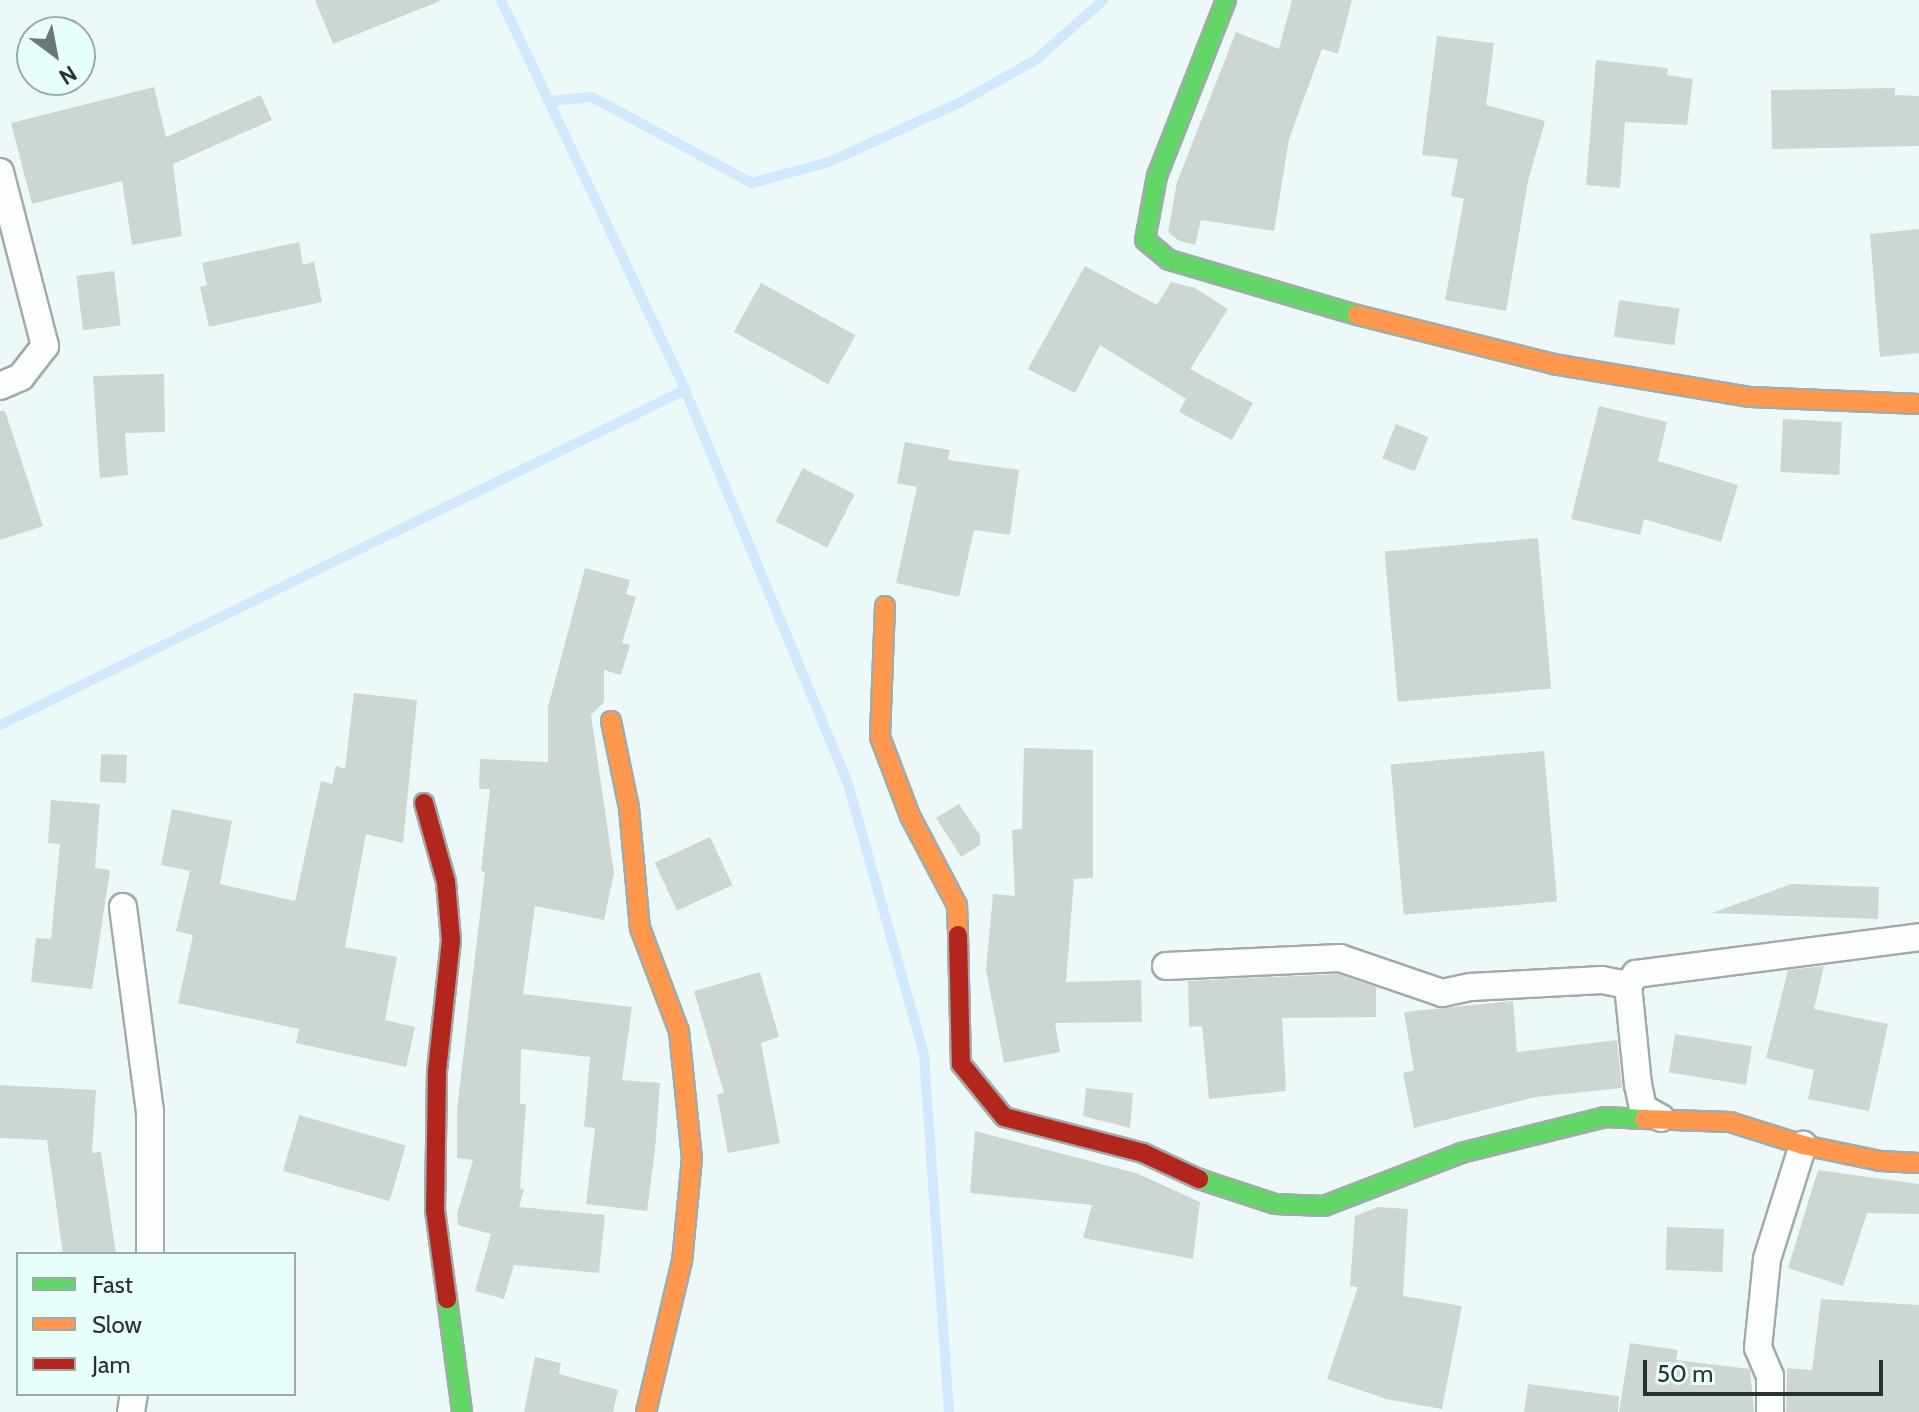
<!DOCTYPE html>
<html>
<head>
<meta charset="utf-8">
<style>
	body { margin:0 }
	#map { position:relative; width:1919px; height:1412px; overflow:hidden; background:#edf9f8; font-family:Cabin,sans-serif }
	div>[style] { position:absolute }
	[style*='--x'] { left:calc(var(--x)*1px); top:calc(var(--y)*1px); width:calc(var(--w)*1px); rotate:calc(var(--a)*1deg) }
	.stream>* { height:10px; margin:-5px; padding:0 5px; transform-origin:5px; border-radius:5px; background:#d2e8fc }
	.building>* { inset:0; background:#ced6d3; transform-origin:0 0 }
	.roads { filter:drop-shadow(2px 0 #a1aba9) drop-shadow(-2px 0 #a1aba9) drop-shadow(0 2px #a1aba9) drop-shadow(0 -2px #a1aba9) }
	.street>* { height:26px; margin:-13px; padding:0 13px; transform-origin:13px; border-radius:13px; background:#fcfefe }
	.fast>* { height:18px; margin:-9px; padding:0 9px; transform-origin:9px; border-radius:9px; background:#63d668 }
	.slow>* { height:18px; margin:-9px; padding:0 9px; transform-origin:9px; border-radius:9px; background:#ff974d }
	.jam>* { height:18px; margin:-9px; padding:0 9px; transform-origin:9px; border-radius:9px; background:#b3261e }
	span { translate:-50% -50%; white-space:nowrap; text-align:center; line-height:1.15; -webkit-text-stroke:7px #e8fefb; paint-order:stroke }
	.legend { position:absolute; left:16px; top:1252px; width:280px; height:144px; box-sizing:border-box; background:#e8fefb; border:2px solid #9bacaa; margin:0; padding:10px 14px; list-style:none; font-size:24px; color:#273231 }
	.legend li { display:flex; align-items:center; gap:16px; height:40px }
	.legend b { width:40px; border:2px solid #9bacaa }
	.north { position:absolute; left:16px; top:16px; width:80px; height:80px; box-sizing:border-box; background:#e8fefb; border:2px solid #9bacaa; border-radius:50%; rotate:148deg; font-size:22px; font-weight:700; line-height:32px; text-align:center; color:#273231 }
	.north::after { content:''; display:block; margin:auto; width:28px; height:36px; background:#6c7877; clip-path:polygon(50% 0,100% 100%,50% 72%,0 100%) }
	.scale { position:absolute; left:1643px; top:1360px; width:240px; height:36px; box-sizing:border-box; border:4px solid #273231; border-top:0; padding-left:10px; font-size:24px; line-height:28px; white-space:nowrap; color:#273231; -webkit-text-stroke:6px #e8fefb; paint-order:stroke }
</style>
</head>
<body>
<div id="map">
	<div class="stream">
		<div style="--x:501;--y:0;--w:431;--a:64.7"></div>
		<div style="--x:685;--y:390;--w:426;--a:67.5"></div>
		<div style="--x:848;--y:784;--w:281;--a:74.3"></div>
		<div style="--x:924;--y:1055;--w:358;--a:86"></div>
		<div style="--x:549;--y:101;--w:43;--a:-5.3"></div>
		<div style="--x:592;--y:97;--w:182;--a:28.3"></div>
		<div style="--x:752;--y:183;--w:80;--a:-15.3"></div>
		<div style="--x:829;--y:162;--w:143;--a:-24.4"></div>
		<div style="--x:959;--y:103;--w:90;--a:-29.4"></div>
		<div style="--x:1037;--y:59;--w:89;--a:-41.8"></div>
		<div style="--x:0;--y:725;--w:763;--a:-26.06"></div>
	</div>
	<div class="building">
		<div style="clip-path:polygon(315px 0,439px 0,440px 1px,333px 44px)"></div>
		<div style="clip-path:polygon(1292px 0,1352px 0,1338px 54px,1322px 49px,1289px 139px,1274px 231px,1201px 220px,1195px 245px,1179px 241px,1168px 232px,1177px 182px,1236px 32px,1279px 49px)"></div>
		<div style="clip-path:polygon(1437px 36px,1494px 43px,1486px 105px,1545px 121px,1528px 181px,1506px 311px,1445px 300px,1464px 199px,1451px 196px,1458px 159px,1422px 155px)"></div>
		<div style="clip-path:polygon(1596px 60px,1668px 68px,1667px 75px,1693px 79px,1687px 125px,1625px 122px,1620px 188px,1586px 185px)"></div>
		<div style="clip-path:polygon(154px 87px,166px 137px,261px 95px,272px 120px,173px 164px,182px 236px,132px 245px,122px 181px,32px 204px,11px 123px)"></div>
		<div style="clip-path:polygon(1895px 88px,1895px 95px,1919px 96px,1919px 146px,1772px 149px,1771px 90px)"></div>
		<div style="clip-path:polygon(1919px 229px,1919px 353px,1880px 357px,1870px 234px)"></div>
		<div style="clip-path:polygon(299px 242px,303px 265px,314px 262px,322px 302px,209px 327px,200px 287px,207px 285px,202px 263px)"></div>
		<div style="clip-path:polygon(1085px 266px,1157px 305px,1171px 282px,1195px 288px,1228px 309px,1190px 369px,1253px 403px,1232px 440px,1179px 412px,1186px 399px,1100px 345px,1075px 393px,1028px 369px)"></div>
		<div style="left:114px;top:271px;width:55px;height:38px;rotate:83deg"></div>
		<div style="left:761px;top:283px;width:108px;height:56px;rotate:29deg"></div>
		<div style="left:1619px;top:300px;width:61px;height:37px;rotate:8deg"></div>
		<div style="clip-path:polygon(164px 374px,165px 432px,125px 433px,128px 475px,100px 478px,93px 376px)"></div>
		<div style="clip-path:polygon(1599px 406px,1667px 422px,1658px 461px,1738px 485px,1721px 542px,1644px 519px,1640px 535px,1571px 519px)"></div>
		<div style="clip-path:polygon(0 411px,5px 411px,43px 526px,0 540px)"></div>
		<div style="left:1783px;top:419px;width:59px;height:53px;rotate:3deg"></div>
		<div style="left:1396px;top:424px;width:35px;height:37px;rotate:22deg"></div>
		<div style="clip-path:polygon(905px 442px,950px 450px,948px 460px,1019px 470px,1010px 535px,974px 530px,959px 597px,896px 583px,917px 487px,897px 483px)"></div>
		<div style="left:803px;top:468px;width:58px;height:60px;rotate:27deg"></div>
		<div style="left:1538px;top:538px;width:151px;height:154px;rotate:85deg"></div>
		<div style="clip-path:polygon(585px 568px,630px 580px,626px 594px,636px 597px,622px 643px,630px 645px,621px 675px,604px 670px,604px 702px,591px 715px,614px 873px,604px 920px,535px 906px,523px 994px,632px 1007px,622px 1080px,660px 1083px,655px 1150px,647px 1211px,586px 1204px,595px 1128px,584px 1127px,590px 1057px,521px 1049px,520px 1104px,526px 1104px,520px 1188px,524px 1190px,519px 1207px,605px 1215px,599px 1273px,514px 1265px,504px 1299px,475px 1291px,491px 1234px,458px 1225px,457px 1214px,473px 1160px,457px 1158px,457px 1109px,485px 872px,481px 871px,490px 789px,479px 789px,480px 759px,548px 762px,548px 707px)"></div>
		<div style="clip-path:polygon(354px 693px,417px 700px,403px 843px,366px 834px,345px 947px,397px 957px,385px 1020px,415px 1027px,406px 1067px,296px 1043px,299px 1029px,178px 1003px,193px 935px,176px 931px,190px 871px,161px 865px,172px 809px,232px 821px,220px 884px,295px 901px,321px 781px,332px 784px,336px 766px,345px 769px)"></div>
		<div style="clip-path:polygon(1024px 748px,1093px 750px,1093px 878px,1074px 879px,1066px 982px,1141px 980px,1142px 1022px,1055px 1023px,1060px 1052px,1004px 1063px,986px 970px,993px 894px,1015px 896px,1012px 830px,1022px 829px)"></div>
		<div style="left:1544px;top:751px;width:151px;height:154px;rotate:85deg"></div>
		<div style="left:101px;top:754px;width:26px;height:28px;rotate:2deg"></div>
		<div style="clip-path:polygon(51px 800px,100px 804px,95px 868px,110px 870px,92px 989px,31px 982px,36px 938px,51px 939px,60px 844px,48px 843px)"></div>
		<div style="clip-path:polygon(959px 804px,980px 835px,980px 845px,961px 857px,936px 818px)"></div>
		<div style="left:710px;top:837px;width:53px;height:61px;rotate:65deg"></div>
		<div style="clip-path:polygon(1791px 884px,1879px 887px,1878px 919px,1712px 913px)"></div>
		<div style="clip-path:polygon(1824px 966px,1814px 1009px,1888px 1024px,1869px 1111px,1808px 1099px,1814px 1070px,1766px 1058px,1788px 970px)"></div>
		<div style="clip-path:polygon(760px 972px,779px 1037px,761px 1043px,780px 1143px,728px 1153px,717px 1095px,724px 1093px,694px 991px)"></div>
		<div style="clip-path:polygon(1338px 974px,1376px 987px,1376px 1017px,1282px 1018px,1286px 1091px,1209px 1099px,1202px 1026px,1189px 1027px,1188px 981px)"></div>
		<div style="clip-path:polygon(1513px 1001px,1517px 1052px,1617px 1040px,1622px 1088px,1535px 1097px,1414px 1128px,1403px 1073px,1414px 1070px,1404px 1012px)"></div>
		<div style="left:1675px;top:1034px;width:78px;height:39px;rotate:9deg"></div>
		<div style="clip-path:polygon(0 1085px,96px 1090px,92px 1153px,101px 1152px,116px 1254px,63px 1254px,47px 1140px,0 1138px)"></div>
		<div style="clip-path:polygon(1086px 1088px,1133px 1093px,1130px 1128px,1083px 1116px)"></div>
		<div style="left:299px;top:1115px;width:111px;height:58px;rotate:16deg"></div>
		<div style="clip-path:polygon(975px 1131px,1136px 1173px,1200px 1202px,1193px 1259px,1083px 1238px,1092px 1205px,970px 1193px)"></div>
		<div style="clip-path:polygon(1818px 1170px,1919px 1184px,1919px 1214px,1867px 1213px,1843px 1286px,1788px 1268px)"></div>
		<div style="clip-path:polygon(1378px 1207px,1408px 1209px,1403px 1296px,1462px 1306px,1442px 1409px,1386px 1399px,1327px 1379px,1358px 1287px,1350px 1286px,1355px 1216px)"></div>
		<div style="left:1667px;top:1227px;width:57px;height:43px;rotate:2deg"></div>
		<div style="clip-path:polygon(1821px 1299px,1919px 1305px,1919px 1412px,1786px 1412px,1787px 1368px,1812px 1370px)"></div>
		<div style="clip-path:polygon(1630px 1343px,1678px 1350px,1676px 1360px,1750px 1369px,1754px 1412px,1619px 1412px)"></div>
		<div style="clip-path:polygon(535px 1357px,561px 1363px,559px 1374px,618px 1390px,613px 1412px,524px 1412px)"></div>
		<div style="clip-path:polygon(1528px 1384px,1619px 1396px,1618px 1412px,1524px 1412px)"></div>
	</div>
	<div class="roads">
		<div class="street">
			<div style="--x:0;--y:172;--w:180;--a:75.5"></div>
			<div style="--x:45;--y:346;--w:39;--a:128"></div>
			<div style="--x:21;--y:377;--w:23;--a:157"></div>
			<div style="--x:123;--y:907;--w:206;--a:82.5"></div>
			<div style="--x:150;--y:1111;--w:143;--a:90"></div>
			<div style="--x:1166;--y:966;--w:174;--a:-2.6"></div>
			<div style="--x:1340;--y:958;--w:108;--a:18.9"></div>
			<div style="--x:1442;--y:993;--w:30;--a:-12"></div>
			<div style="--x:1471;--y:987;--w:131;--a:-3.1"></div>
			<div style="--x:1602;--y:980;--w:26;--a:11"></div>
			<div style="--x:1661;--y:1118;--w:21;--a:-151"></div>
			<div style="--x:1643;--y:1108;--w:24;--a:-102"></div>
			<div style="--x:1638;--y:1085;--w:100;--a:-95.7"></div>
			<div style="--x:1628;--y:985;--w:14;--a:-54"></div>
			<div style="--x:1636;--y:974;--w:285;--a:-7.4"></div>
			<div style="--x:131;--y:1412;--w:18;--a:-81"></div>
			<div style="--x:1770;--y:1412;--w:36;--a:-90"></div>
			<div style="--x:1770;--y:1376;--w:30;--a:-113"></div>
			<div style="--x:1758;--y:1348;--w:89;--a:-84.2"></div>
			<div style="--x:1767;--y:1259;--w:120;--a:-72.5"></div>
		</div>
		<div class="fast">
			<div style="--x:1226;--y:0;--w:189;--a:111.4"></div>
			<div style="--x:1157;--y:176;--w:65;--a:100.6"></div>
			<div style="--x:1145;--y:240;--w:31;--a:40"></div>
			<div style="--x:1169;--y:260;--w:196;--a:16.3"></div>
			<div style="--x:1199;--y:1179;--w:80;--a:18.2"></div>
			<div style="--x:1275;--y:1204;--w:49;--a:2.3"></div>
			<div style="--x:1324;--y:1206;--w:147;--a:-21.1"></div>
			<div style="--x:1461;--y:1153;--w:148;--a:-14"></div>
			<div style="--x:1605;--y:1117;--w:39;--a:3"></div>
			<div style="--x:447;--y:1299;--w:114;--a:82.4"></div>
		</div>
		<div class="slow">
			<div style="--x:1357;--y:315;--w:202;--a:14"></div>
			<div style="--x:1553;--y:364;--w:200;--a:9.5"></div>
			<div style="--x:1750;--y:397;--w:169;--a:2.4"></div>
			<div style="--x:885;--y:606;--w:131;--a:92.2"></div>
			<div style="--x:880;--y:737;--w:85;--a:69.2"></div>
			<div style="--x:910;--y:816;--w:101;--a:62.2"></div>
			<div style="--x:957;--y:905;--w:30;--a:88"></div>
			<div style="--x:611;--y:721;--w:89;--a:78.3"></div>
			<div style="--x:629;--y:808;--w:121;--a:84.8"></div>
			<div style="--x:640;--y:928;--w:110;--a:69.3"></div>
			<div style="--x:679;--y:1031;--w:128;--a:84.2"></div>
			<div style="--x:692;--y:1158;--w:103;--a:95.5"></div>
			<div style="--x:682;--y:1261;--w:155;--a:103.4"></div>
			<div style="--x:1644;--y:1119;--w:86;--a:2"></div>
			<div style="--x:1730;--y:1122;--w:77;--a:17.5"></div>
			<div style="--x:1803;--y:1145;--w:79;--a:11.7"></div>
			<div style="--x:1880;--y:1161;--w:39;--a:3"></div>
		</div>
		<div class="jam">
			<div style="--x:424;--y:803;--w:82;--a:74.4"></div>
			<div style="--x:446;--y:882;--w:58;--a:85.1"></div>
			<div style="--x:451;--y:940;--w:132;--a:96.1"></div>
			<div style="--x:437;--y:1071;--w:139;--a:90.8"></div>
			<div style="--x:435;--y:1210;--w:90;--a:82.3"></div>
			<div style="--x:958;--y:935;--w:129;--a:88.7"></div>
			<div style="--x:961;--y:1064;--w:68;--a:50.9"></div>
			<div style="--x:1004;--y:1117;--w:144;--a:14.5"></div>
			<div style="--x:1143;--y:1153;--w:62;--a:24.9"></div>
		</div>
	</div>
	<ul class="legend">
	<li><b style="height:10px;background:#63d668"></b>Fast</li>
	<li><b style="height:10px;background:#ff974d"></b>Slow</li>
	<li><b style="height:10px;background:#b3261e"></b>Jam</li>
	</ul>
	<div class="north">N</div>
	<div class="scale">50 m</div>
</div>
</body>
</html>
